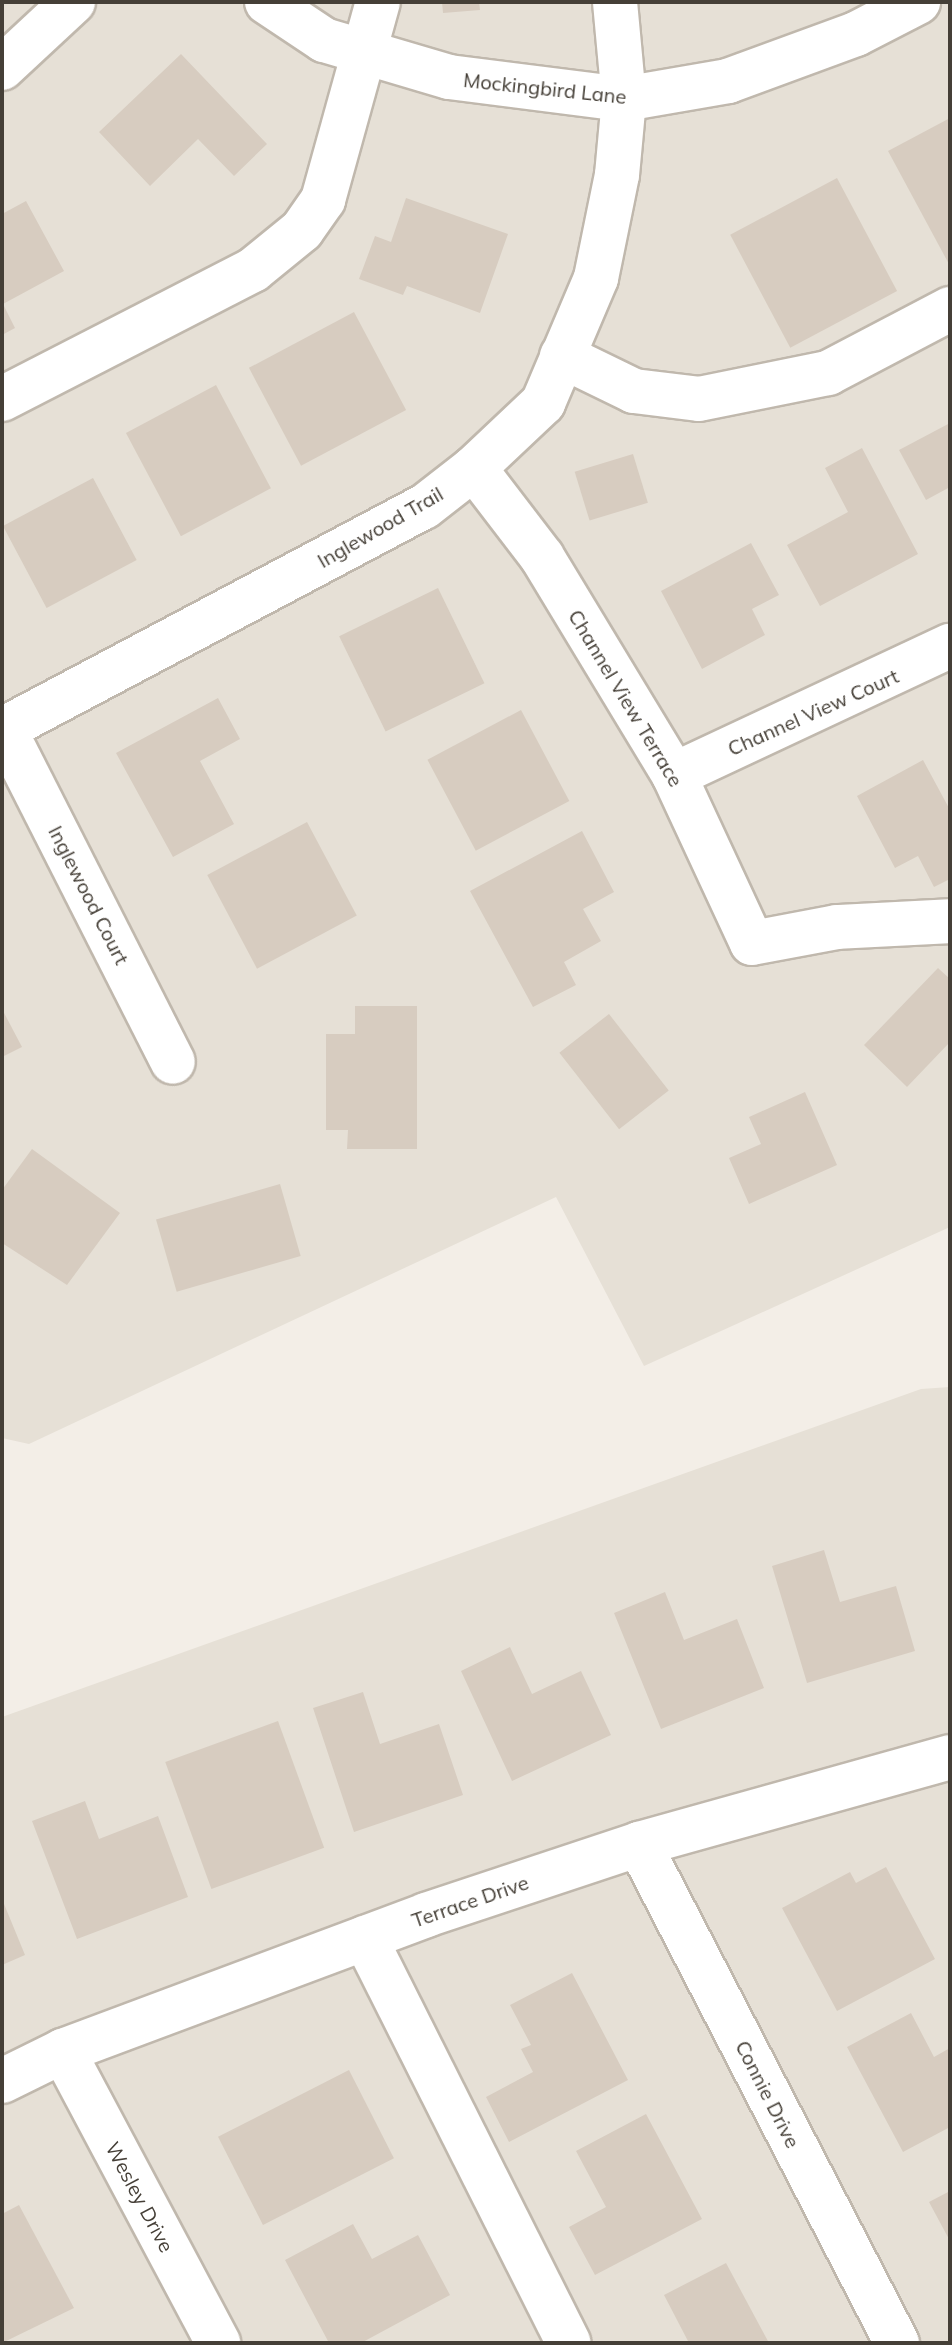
<!DOCTYPE html>
<html>
<head>
<meta charset="utf-8">
<style>
	body { margin:0 }
	#map { position:relative; width:952px; height:2345px; overflow:hidden; background:#f3eee7; font-family:Mulish,sans-serif }
	div>[style] { position:absolute }
	[style*='--x'] { left:calc(var(--x)*1px); top:calc(var(--y)*1px); width:calc(var(--w)*1px); rotate:calc(var(--a)*1deg) }
	.residential>* { inset:0; background:#e6e0d6 }
	.building>* { inset:0; background:#d7ccc0; transform-origin:0 0 }
	.roads { filter:drop-shadow(2px 0 #c0b8ad) drop-shadow(-2px 0 #c0b8ad) drop-shadow(0 2px #c0b8ad) drop-shadow(0 -2px #c0b8ad) }
	.minor>* { height:44px; margin:-22px; padding:0 22px; transform-origin:22px; border-radius:22px; background:#fff }
	span { translate:-50% -50%; white-space:nowrap; text-align:center; line-height:1.15; -webkit-text-stroke:6px #fff; paint-order:stroke }
	.street-label { font-size:20px; color:#453f37 }
	.frame { position:absolute; inset:0; border:4px solid #453f37; pointer-events:none }
</style>
</head>
<body>
<div id="map">
	<div class="residential">
		<div style="clip-path:polygon(2px 2px,950px 2px,950px 1227px,644px 1366px,556px 1197px,29px 1444px,2px 1438px)"></div>
		<div style="clip-path:polygon(950px 1387px,950px 2343px,2px 2343px,2px 1717px,921px 1389px)"></div>
	</div>
	<div class="building">
		<div style="clip-path:polygon(442px 2px,479px 2px,480px 10px,443px 13px)"></div>
		<div style="clip-path:polygon(181px 54px,267px 144px,234px 176px,198px 139px,150px 186px,99px 132px)"></div>
		<div style="clip-path:polygon(950px 118px,950px 266px,888px 151px)"></div>
		<div style="left:837px;top:178px;width:128px;height:121px;rotate:62deg"></div>
		<div style="clip-path:polygon(406px 198px,508px 234px,480px 313px,407px 286px,403px 295px,359px 279px,375px 236px,391px 242px)"></div>
		<div style="clip-path:polygon(26px 201px,64px 271px,3px 304px,15px 328px,2px 335px,2px 214px)"></div>
		<div style="left:354px;top:312px;width:111px;height:119px;rotate:62deg"></div>
		<div style="left:216px;top:385px;width:117px;height:102px;rotate:62deg"></div>
		<div style="clip-path:polygon(950px 423px,950px 487px,926px 500px,899px 450px)"></div>
		<div style="clip-path:polygon(862px 448px,918px 554px,820px 606px,787px 545px,848px 512px,825px 468px)"></div>
		<div style="left:633px;top:454px;width:51px;height:61px;rotate:73deg"></div>
		<div style="left:93px;top:478px;width:93px;height:102px;rotate:62deg"></div>
		<div style="clip-path:polygon(751px 543px,779px 595px,752px 609px,765px 635px,702px 669px,661px 591px)"></div>
		<div style="left:438px;top:588px;width:106px;height:110px;rotate:64deg"></div>
		<div style="clip-path:polygon(218px 698px,240px 739px,200px 761px,234px 824px,173px 857px,116px 753px)"></div>
		<div style="left:521px;top:710px;width:103px;height:106px;rotate:62deg"></div>
		<div style="clip-path:polygon(923px 760px,950px 810px,950px 879px,934px 887px,918px 856px,895px 868px,857px 796px)"></div>
		<div style="left:307px;top:822px;width:106px;height:113px;rotate:62deg"></div>
		<div style="clip-path:polygon(582px 831px,614px 892px,583px 909px,601px 941px,564px 962px,576px 985px,533px 1007px,470px 891px)"></div>
		<div style="clip-path:polygon(938px 968px,950px 979px,950px 1042px,907px 1087px,864px 1045px)"></div>
		<div style="clip-path:polygon(355px 1006px,417px 1006px,417px 1149px,347px 1149px,348px 1130px,326px 1130px,326px 1034px,355px 1034px)"></div>
		<div style="clip-path:polygon(2px 1009px,22px 1047px,2px 1057px)"></div>
		<div style="left:609px;top:1014px;width:97px;height:63px;rotate:52deg"></div>
		<div style="clip-path:polygon(805px 1092px,837px 1165px,749px 1204px,729px 1158px,761px 1144px,749px 1117px)"></div>
		<div style="clip-path:polygon(32px 1149px,120px 1213px,67px 1285px,2px 1243px,2px 1190px)"></div>
		<div style="left:280px;top:1184px;width:75px;height:129px;rotate:74deg"></div>
		<div style="clip-path:polygon(824px 1550px,840px 1602px,896px 1586px,915px 1651px,807px 1683px,772px 1566px)"></div>
		<div style="clip-path:polygon(665px 1592px,684px 1640px,737px 1619px,764px 1688px,661px 1729px,614px 1613px)"></div>
		<div style="clip-path:polygon(510px 1647px,532px 1694px,581px 1671px,611px 1735px,512px 1781px,461px 1671px)"></div>
		<div style="clip-path:polygon(363px 1692px,380px 1744px,439px 1724px,463px 1795px,354px 1832px,313px 1708px)"></div>
		<div style="left:278px;top:1721px;width:135px;height:120px;rotate:70deg"></div>
		<div style="clip-path:polygon(85px 1801px,99px 1839px,158px 1816px,188px 1897px,77px 1939px,32px 1821px)"></div>
		<div style="clip-path:polygon(886px 1867px,935px 1959px,837px 2011px,782px 1908px,850px 1872px,856px 1883px)"></div>
		<div style="clip-path:polygon(2px 1899px,25px 1955px,2px 1965px)"></div>
		<div style="clip-path:polygon(572px 1973px,628px 2080px,509px 2142px,486px 2097px,533px 2072px,521px 2049px,531px 2045px,510px 2005px)"></div>
		<div style="clip-path:polygon(911px 2013px,934px 2057px,950px 2048px,950px 2127px,903px 2152px,847px 2047px)"></div>
		<div style="left:349px;top:2070px;width:99px;height:147px;rotate:63deg"></div>
		<div style="clip-path:polygon(646px 2114px,702px 2219px,595px 2275px,569px 2227px,606px 2207px,576px 2151px)"></div>
		<div style="clip-path:polygon(950px 2191px,950px 2241px,929px 2202px)"></div>
		<div style="clip-path:polygon(19px 2205px,74px 2308px,2px 2343px,2px 2214px)"></div>
		<div style="clip-path:polygon(353px 2224px,372px 2259px,418px 2235px,450px 2295px,361px 2343px,329px 2343px,285px 2260px)"></div>
		<div style="clip-path:polygon(726px 2263px,769px 2343px,689px 2343px,664px 2295px)"></div>
	</div>
	<div class="roads">
		<div class="minor">
			<div style="--x:267;--y:2;--w:69;--a:33.7"></div>
			<div style="--x:324;--y:40;--w:130;--a:16.5"></div>
			<div style="--x:449;--y:77;--w:176;--a:7.2"></div>
			<div style="--x:624;--y:99;--w:106;--a:-9.8"></div>
			<div style="--x:728;--y:81;--w:136;--a:-20.2"></div>
			<div style="--x:856;--y:34;--w:70;--a:-27.3"></div>
			<div style="--x:2;--y:68;--w:97;--a:-42.9"></div>
			<div style="--x:562;--y:356;--w:80;--a:25.9"></div>
			<div style="--x:634;--y:391;--w:65;--a:7"></div>
			<div style="--x:699;--y:399;--w:132;--a:-11.4"></div>
			<div style="--x:828;--y:373;--w:138;--a:-27.7"></div>
			<div style="--x:2;--y:399;--w:282;--a:-27.2"></div>
			<div style="--x:253;--y:270;--w:63;--a:-39.2"></div>
			<div style="--x:302;--y:230;--w:37;--a:-55"></div>
			<div style="--x:323;--y:200;--w:205;--a:-74.5"></div>
			<div style="--x:474;--y:468;--w:112;--a:52.6"></div>
			<div style="--x:542;--y:557;--w:255;--a:58.8"></div>
			<div style="--x:674;--y:775;--w:185;--a:65.1"></div>
			<div style="--x:752;--y:943;--w:86;--a:-10.7"></div>
			<div style="--x:837;--y:927;--w:113;--a:-3"></div>
			<div style="--x:4;--y:729;--w:373;--a:63.1"></div>
			<div style="--x:2;--y:730;--w:477;--a:-27.9"></div>
			<div style="--x:424;--y:507;--w:63;--a:-38"></div>
			<div style="--x:474;--y:468;--w:95;--a:-43.3"></div>
			<div style="--x:543;--y:403;--w:136;--a:-67"></div>
			<div style="--x:596;--y:278;--w:105;--a:-78.5"></div>
			<div style="--x:617;--y:175;--w:76;--a:-84.7"></div>
			<div style="--x:624;--y:99;--w:97;--a:-95.3"></div>
			<div style="--x:674;--y:775;--w:305;--a:-25.1"></div>
			<div style="--x:639;--y:1844;--w:562;--a:62.66"></div>
			<div style="--x:365;--y:1938;--w:453;--a:63.3"></div>
			<div style="--x:63;--y:2051;--w:331;--a:62"></div>
			<div style="--x:2;--y:2081;--w:68;--a:-26.2"></div>
			<div style="--x:63;--y:2051;--w:388;--a:-20.5"></div>
			<div style="--x:426;--y:1915;--w:225;--a:-18.4"></div>
			<div style="--x:639;--y:1844;--w:323;--a:-15.6"></div>
		</div>
	</div>
	<div class="street-label">
		<span style="left:545px;top:88px;rotate:6deg">Mockingbird Lane</span>
		<span style="left:380px;top:527px;rotate:-30deg">Inglewood Trail</span>
		<span style="left:626px;top:698px;rotate:59deg">Channel View Terrace</span>
		<span style="left:813px;top:712px;rotate:-24deg">Channel View Court</span>
		<span style="left:89px;top:895px;rotate:63deg">Inglewood Court</span>
		<span style="left:470px;top:1901px;rotate:-19deg">Terrace Drive</span>
		<span style="left:768px;top:2094px;rotate:63deg">Connie Drive</span>
		<span style="left:140px;top:2197px;rotate:62deg">Wesley Drive</span>
	</div>
	<div class="frame"></div>
</div>
</body>
</html>
